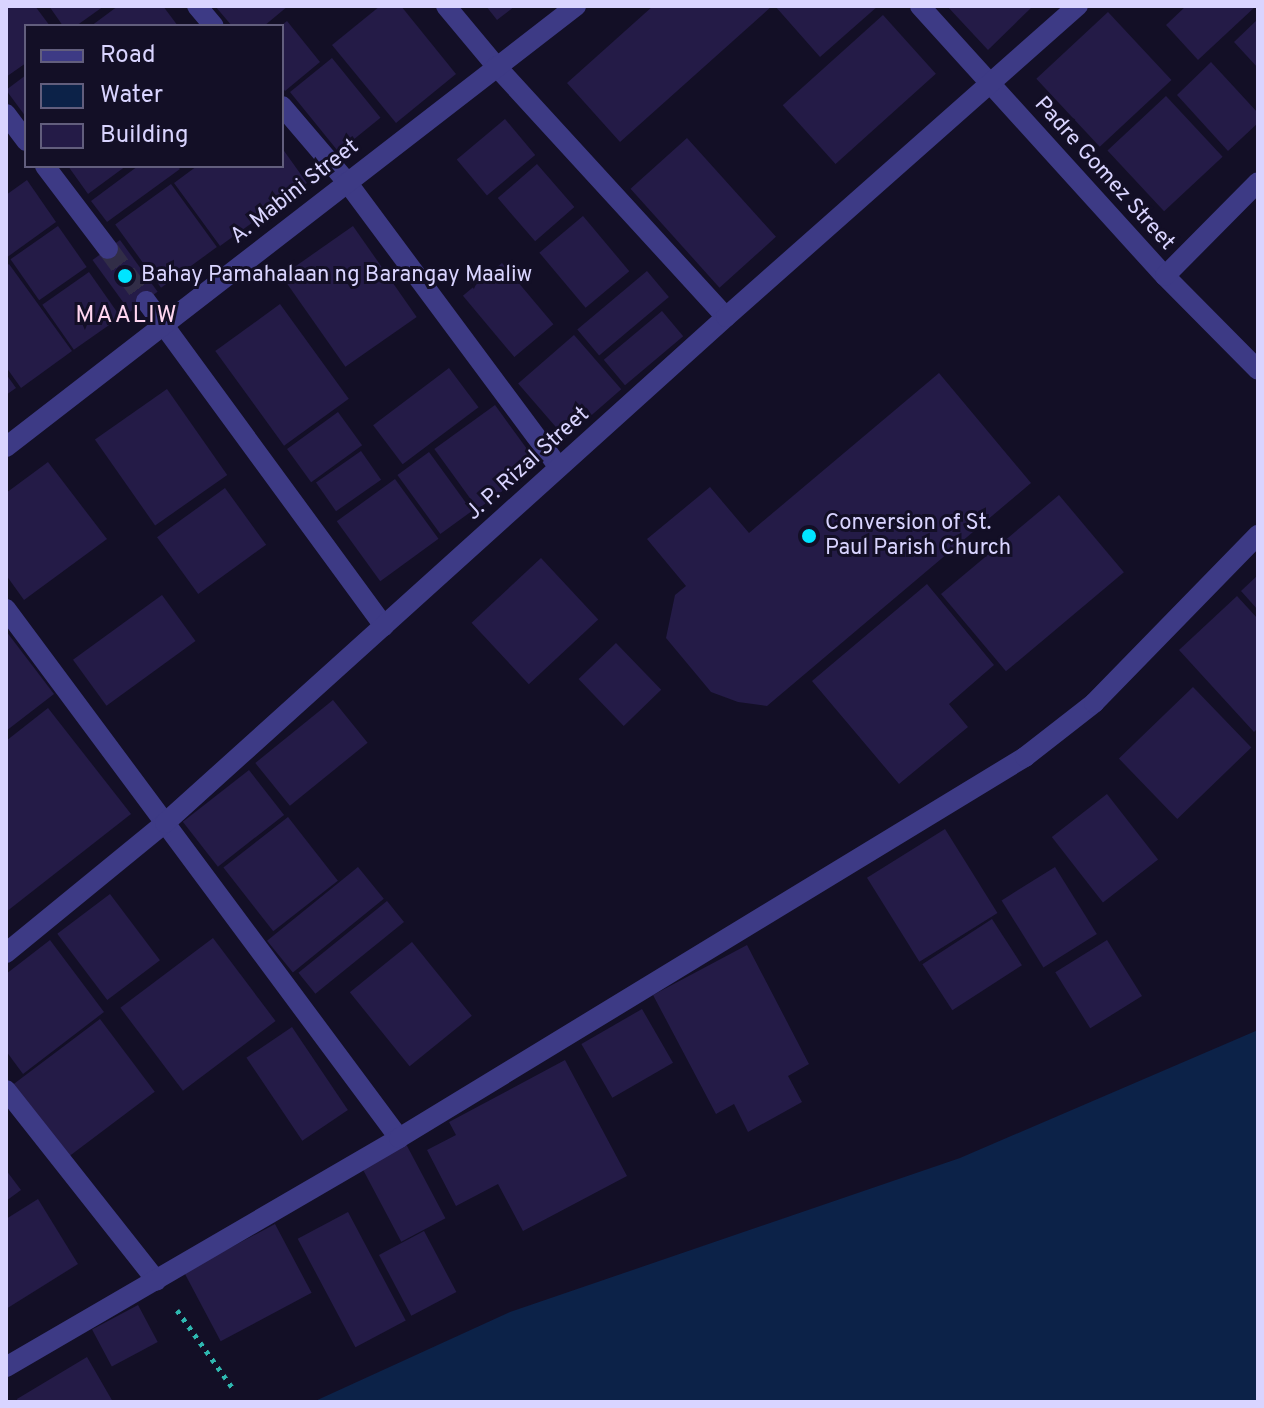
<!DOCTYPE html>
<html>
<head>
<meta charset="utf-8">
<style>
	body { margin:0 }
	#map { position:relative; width:1264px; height:1408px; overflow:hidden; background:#130f26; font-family:Overpass,sans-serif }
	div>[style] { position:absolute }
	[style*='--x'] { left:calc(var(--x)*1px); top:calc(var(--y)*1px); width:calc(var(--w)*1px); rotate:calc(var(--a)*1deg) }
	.water>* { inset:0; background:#0c2248 }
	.building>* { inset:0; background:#241b47; transform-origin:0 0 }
	.minor-tunnel>* { height:20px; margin-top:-10px; transform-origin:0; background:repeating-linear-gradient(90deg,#312d47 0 20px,transparent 0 30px) }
	.path>* { height:5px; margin-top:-2.5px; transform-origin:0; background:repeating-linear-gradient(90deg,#2fb8b0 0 4px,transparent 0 10px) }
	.minor>* { height:20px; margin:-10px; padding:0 10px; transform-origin:10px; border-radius:10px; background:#3d3a85 }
	.tertiary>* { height:20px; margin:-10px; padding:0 10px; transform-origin:10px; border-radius:10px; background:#3d3a85 }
	.dots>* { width:22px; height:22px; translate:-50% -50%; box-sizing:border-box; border:4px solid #130f26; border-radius:50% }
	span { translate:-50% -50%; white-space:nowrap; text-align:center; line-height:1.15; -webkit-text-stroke:6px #130f26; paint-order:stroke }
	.street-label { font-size:22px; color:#d9d4ff }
	.poi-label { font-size:22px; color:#d9d4ff }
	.left { translate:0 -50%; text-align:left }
	.neighbourhood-label { font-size:24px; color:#ffd6f0; letter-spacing:2px }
	.frame { position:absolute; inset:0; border:8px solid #d9d4ff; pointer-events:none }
	.legend { position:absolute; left:24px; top:24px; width:260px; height:144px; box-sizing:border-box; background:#130f26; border:2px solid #625e7d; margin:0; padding:10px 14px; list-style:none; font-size:24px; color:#d9d4ff }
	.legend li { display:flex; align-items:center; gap:16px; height:40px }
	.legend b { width:40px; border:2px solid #625e7d }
</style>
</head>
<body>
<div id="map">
	<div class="water">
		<div style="clip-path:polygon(1258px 1030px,1258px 1402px,313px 1402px,510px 1312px,960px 1158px)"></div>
	</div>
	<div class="building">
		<div style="clip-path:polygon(6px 6px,35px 6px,50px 26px,26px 26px,26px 63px,6px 77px)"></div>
		<div style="clip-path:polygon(49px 6px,104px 6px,76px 26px,63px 26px)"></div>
		<div style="clip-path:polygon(118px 6px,163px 6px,178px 26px,91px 26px)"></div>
		<div style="clip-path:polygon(215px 6px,288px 6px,264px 26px,232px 26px)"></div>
		<div style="clip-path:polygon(380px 6px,401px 6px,456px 74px,396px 123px,332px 45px)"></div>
		<div style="clip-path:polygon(486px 6px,515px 6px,497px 20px)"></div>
		<div style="clip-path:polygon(653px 6px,772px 6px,620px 142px,567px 83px)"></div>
		<div style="clip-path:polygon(775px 6px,878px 6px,820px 57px)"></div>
		<div style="clip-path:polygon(947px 6px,1033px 6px,988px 50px)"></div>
		<div style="clip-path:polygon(1186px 6px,1256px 6px,1198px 60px,1166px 25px)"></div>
		<div style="left:1108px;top:12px;width:93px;height:98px;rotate:47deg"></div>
		<div style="left:883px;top:15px;width:79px;height:135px;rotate:48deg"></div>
		<div style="clip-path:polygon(1258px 19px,1258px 68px,1234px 42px)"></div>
		<div style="clip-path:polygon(287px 21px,320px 62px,285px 91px,282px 87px,282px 25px)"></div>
		<div style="left:332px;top:58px;width:77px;height:54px;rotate:51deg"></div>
		<div style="clip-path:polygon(1211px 62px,1258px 113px,1258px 123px,1228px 151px,1177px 95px)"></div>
		<div style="clip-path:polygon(26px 75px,26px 117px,6px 90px)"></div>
		<div style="left:1166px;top:96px;width:83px;height:80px;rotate:47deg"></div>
		<div style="left:505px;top:119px;width:47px;height:63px;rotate:50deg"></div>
		<div style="left:687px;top:138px;width:133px;height:76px;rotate:48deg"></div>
		<div style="clip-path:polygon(282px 148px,307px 183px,220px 246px,174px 183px,197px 166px,282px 166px)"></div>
		<div style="left:537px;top:164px;width:57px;height:52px;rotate:49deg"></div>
		<div style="clip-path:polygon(68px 166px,126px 166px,88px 194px)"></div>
		<div style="clip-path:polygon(138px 166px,177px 166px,180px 169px,107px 222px,91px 201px)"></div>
		<div style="clip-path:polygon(27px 180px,56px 222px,6px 258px,6px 195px)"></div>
		<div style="left:171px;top:184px;width:78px;height:69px;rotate:54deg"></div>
		<div style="left:583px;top:216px;width:72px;height:57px;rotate:50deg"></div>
		<div style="left:58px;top:226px;width:50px;height:58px;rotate:55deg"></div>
		<div style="left:353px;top:226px;width:111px;height:87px;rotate:55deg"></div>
		<div style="left:120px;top:240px;width:64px;height:34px;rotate:54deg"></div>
		<div style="left:502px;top:263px;width:80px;height:51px;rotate:50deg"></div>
		<div style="clip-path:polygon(9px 264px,72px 351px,21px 388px,6px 367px,6px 266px)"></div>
		<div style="left:647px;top:271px;width:34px;height:91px;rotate:50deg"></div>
		<div style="left:89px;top:272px;width:55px;height:57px;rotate:55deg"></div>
		<div style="left:280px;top:304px;width:117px;height:80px;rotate:54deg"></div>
		<div style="left:662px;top:311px;width:33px;height:76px;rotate:50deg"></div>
		<div style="left:574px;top:335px;width:72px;height:74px;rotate:49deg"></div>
		<div style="left:449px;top:368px;width:49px;height:95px;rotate:53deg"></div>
		<div style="clip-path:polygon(939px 373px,1031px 483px,767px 706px,738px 702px,711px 692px,666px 638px,675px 595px,686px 586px,647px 539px,710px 487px,749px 533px)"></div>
		<div style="clip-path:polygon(6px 374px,16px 388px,6px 395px)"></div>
		<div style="left:167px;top:389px;width:105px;height:88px;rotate:55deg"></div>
		<div style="left:495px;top:405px;width:74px;height:75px;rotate:54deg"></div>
		<div style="left:338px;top:412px;width:41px;height:63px;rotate:54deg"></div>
		<div style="left:361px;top:451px;width:35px;height:55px;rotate:55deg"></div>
		<div style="left:429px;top:452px;width:73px;height:39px;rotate:54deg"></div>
		<div style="clip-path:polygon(48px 462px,107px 539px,24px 600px,6px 575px,6px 493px)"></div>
		<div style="left:395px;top:479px;width:74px;height:72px;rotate:54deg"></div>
		<div style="left:225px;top:488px;width:70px;height:84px;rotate:54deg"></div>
		<div style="left:1059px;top:495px;width:101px;height:154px;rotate:50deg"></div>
		<div style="left:541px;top:558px;width:84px;height:95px;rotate:47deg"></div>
		<div style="clip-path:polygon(1258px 575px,1258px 610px,1241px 591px)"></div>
		<div style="clip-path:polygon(927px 584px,994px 665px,949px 704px,968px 727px,899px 784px,812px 681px)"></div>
		<div style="left:162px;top:595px;width:57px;height:110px;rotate:54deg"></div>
		<div style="clip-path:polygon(1237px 596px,1258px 619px,1258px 728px,1254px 732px,1179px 650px)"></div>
		<div style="clip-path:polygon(6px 631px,54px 694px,6px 731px)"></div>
		<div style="left:616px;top:643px;width:65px;height:52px;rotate:46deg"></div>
		<div style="left:1193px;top:687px;width:84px;height:103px;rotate:46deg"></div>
		<div style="left:333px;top:700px;width:55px;height:100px;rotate:51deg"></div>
		<div style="clip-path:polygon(48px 708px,131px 814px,6px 912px,6px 741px)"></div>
		<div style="left:249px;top:770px;width:57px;height:84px;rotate:52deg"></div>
		<div style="left:1107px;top:794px;width:83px;height:70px;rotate:52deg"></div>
		<div style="left:288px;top:817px;width:81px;height:82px;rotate:52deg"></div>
		<div style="left:945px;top:829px;width:99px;height:92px;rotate:58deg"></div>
		<div style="left:358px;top:867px;width:41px;height:117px;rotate:51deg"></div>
		<div style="left:1055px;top:867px;width:79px;height:63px;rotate:58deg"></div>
		<div style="left:110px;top:894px;width:83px;height:66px;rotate:53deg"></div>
		<div style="left:387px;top:901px;width:27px;height:114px;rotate:51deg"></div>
		<div style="left:992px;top:919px;width:55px;height:83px;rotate:57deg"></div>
		<div style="left:213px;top:938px;width:104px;height:116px;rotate:53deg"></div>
		<div style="clip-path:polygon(50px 940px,104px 1012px,23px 1074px,6px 1051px,6px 974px)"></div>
		<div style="left:1107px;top:940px;width:66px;height:61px;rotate:58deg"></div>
		<div style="left:412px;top:942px;width:95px;height:80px;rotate:51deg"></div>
		<div style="clip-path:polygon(747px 945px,809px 1064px,788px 1076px,802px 1102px,748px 1132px,734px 1104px,716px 1114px,653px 995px)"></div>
		<div style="left:642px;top:1009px;width:62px;height:70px;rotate:60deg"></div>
		<div style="left:100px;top:1019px;width:91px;height:108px;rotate:53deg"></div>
		<div style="left:292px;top:1027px;width:100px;height:55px;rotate:56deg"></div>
		<div style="clip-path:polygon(565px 1060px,627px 1176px,523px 1231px,498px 1184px,456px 1206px,427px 1150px,456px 1135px,449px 1122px)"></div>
		<div style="left:406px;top:1144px;width:84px;height:50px;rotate:62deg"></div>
		<div style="clip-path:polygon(6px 1170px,21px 1190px,6px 1201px)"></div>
		<div style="clip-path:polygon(38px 1199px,78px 1264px,6px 1309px,6px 1219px)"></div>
		<div style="left:348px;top:1212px;width:123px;height:57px;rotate:62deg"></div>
		<div style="left:275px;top:1224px;width:78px;height:103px;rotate:62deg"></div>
		<div style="left:424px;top:1231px;width:69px;height:51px;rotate:62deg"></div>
		<div style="left:138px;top:1305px;width:42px;height:52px;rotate:62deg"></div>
		<div style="clip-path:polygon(87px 1357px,113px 1402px,18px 1402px,17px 1399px)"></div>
	</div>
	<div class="minor-tunnel">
		<div style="--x:108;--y:249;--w:64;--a:53.8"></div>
	</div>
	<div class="path">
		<div style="--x:177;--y:1310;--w:95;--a:54.5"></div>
	</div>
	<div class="minor">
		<div style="--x:197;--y:6;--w:26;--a:50"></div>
		<div style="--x:446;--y:6;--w:78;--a:50.2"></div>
		<div style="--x:496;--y:66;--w:340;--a:47.5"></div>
		<div style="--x:920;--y:6;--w:365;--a:47.8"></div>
		<div style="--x:1165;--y:276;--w:132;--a:45.3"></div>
		<div style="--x:282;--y:106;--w:100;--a:49.5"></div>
		<div style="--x:347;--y:182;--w:355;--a:53.4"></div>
		<div style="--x:6;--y:114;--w:34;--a:53"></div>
		<div style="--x:45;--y:166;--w:104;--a:52.8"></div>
		<div style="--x:1165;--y:276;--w:132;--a:-45.3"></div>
		<div style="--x:146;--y:301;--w:403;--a:53.8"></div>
		<div style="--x:6;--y:609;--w:659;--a:53.39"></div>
		<div style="--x:6;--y:953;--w:205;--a:-39.3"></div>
		<div style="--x:165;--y:823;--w:755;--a:-42.05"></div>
		<div style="--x:726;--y:317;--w:470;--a:-41.5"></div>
		<div style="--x:6;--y:1090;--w:243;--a:51.7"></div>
	</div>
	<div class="tertiary">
		<div style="--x:6;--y:447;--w:721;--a:-37.73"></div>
		<div style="--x:6;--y:1367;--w:455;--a:-30.2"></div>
		<div style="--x:399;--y:1138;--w:733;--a:-31.33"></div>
		<div style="--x:1025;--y:757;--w:88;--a:-38"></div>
		<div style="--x:1094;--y:703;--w:235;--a:-45.7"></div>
	</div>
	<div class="dots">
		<div style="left:125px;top:276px;background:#00e5ff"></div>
		<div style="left:809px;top:536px;background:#00e5ff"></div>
	</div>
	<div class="street-label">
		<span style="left:1104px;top:174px;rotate:48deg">Padre Gomez Street</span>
		<span style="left:295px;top:192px;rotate:-38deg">A. Mabini Street</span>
		<span style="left:528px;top:464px;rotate:-42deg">J. P. Rizal Street</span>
	</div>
	<div class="poi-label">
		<span class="left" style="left:141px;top:276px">Bahay Pamahalaan ng Barangay Maaliw</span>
		<span class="left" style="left:825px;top:536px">Conversion of St.<br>Paul Parish Church</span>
	</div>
	<div class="neighbourhood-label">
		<span style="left:127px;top:317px">MAALIW</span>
	</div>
	<div class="frame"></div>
	<ul class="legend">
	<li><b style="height:10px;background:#3d3a85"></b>Road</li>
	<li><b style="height:22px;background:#0c2248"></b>Water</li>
	<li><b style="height:22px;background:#241b47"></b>Building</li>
	</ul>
</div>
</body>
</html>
